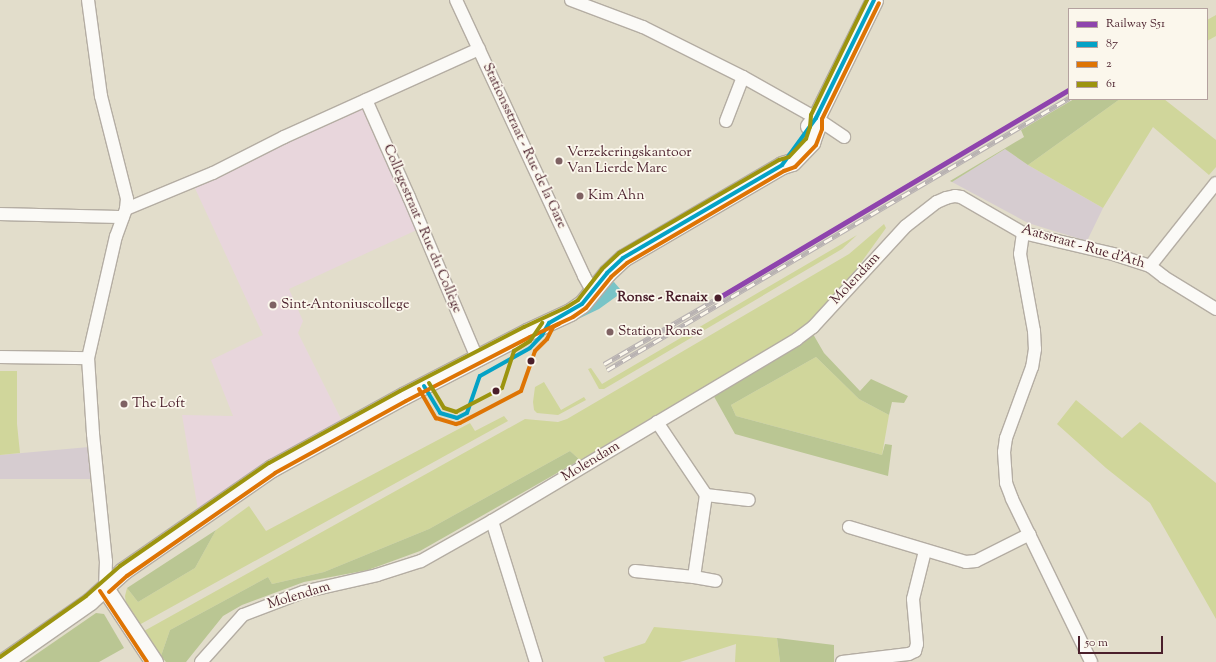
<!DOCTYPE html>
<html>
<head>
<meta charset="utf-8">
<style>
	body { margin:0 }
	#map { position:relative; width:1216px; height:662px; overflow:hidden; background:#e2ddcb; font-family:"Sorts Mill Goudy",serif }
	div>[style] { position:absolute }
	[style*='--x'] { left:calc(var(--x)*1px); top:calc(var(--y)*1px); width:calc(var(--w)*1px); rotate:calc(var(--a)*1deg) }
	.built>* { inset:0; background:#e8d6dc }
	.industrial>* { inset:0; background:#d6ccd0 }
	.green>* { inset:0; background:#d0d69b }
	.forest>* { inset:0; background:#bac693 }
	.water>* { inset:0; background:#79c4c7 }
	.roads { filter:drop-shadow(1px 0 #b4ada3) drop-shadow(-1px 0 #b4ada3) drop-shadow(0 1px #b4ada3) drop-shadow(0 -1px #b4ada3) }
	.street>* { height:12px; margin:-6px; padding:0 6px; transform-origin:6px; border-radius:6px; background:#fbfaf7 }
	.secondary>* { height:17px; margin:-8.5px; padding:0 8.5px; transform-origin:8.5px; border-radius:8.5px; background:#fbfaf7 }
	.rail>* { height:4.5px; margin-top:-2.25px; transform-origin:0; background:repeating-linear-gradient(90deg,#fbf7ec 0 9px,#b8b2b2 0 18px); box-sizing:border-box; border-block:1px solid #b8b2b2 }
	.bus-1>* { height:4px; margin:-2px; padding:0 2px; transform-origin:2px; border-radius:2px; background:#04a2c6 }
	.bus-2>* { height:4px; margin:-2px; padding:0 2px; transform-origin:2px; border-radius:2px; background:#de7404 }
	.bus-3>* { height:4px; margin:-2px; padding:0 2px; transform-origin:2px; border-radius:2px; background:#9c940f }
	.rail-1>* { height:5px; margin:-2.5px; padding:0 2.5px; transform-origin:2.5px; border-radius:2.5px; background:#8e44ad }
	.dots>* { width:11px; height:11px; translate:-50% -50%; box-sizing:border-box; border:2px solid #fbf7ec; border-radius:50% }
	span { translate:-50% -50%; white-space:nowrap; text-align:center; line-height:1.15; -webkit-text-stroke:3.5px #fbf7ec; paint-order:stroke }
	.street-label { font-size:14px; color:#4a1f2b }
	.poi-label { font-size:14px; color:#4a1f2b }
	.left { translate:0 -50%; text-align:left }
	.stop-label { font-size:14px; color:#4a1f2b; font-weight:700 }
	.right { translate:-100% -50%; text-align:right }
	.legend { position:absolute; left:1068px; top:8px; width:140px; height:92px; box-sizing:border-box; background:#fbf7ec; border:1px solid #b4a19f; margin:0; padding:5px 7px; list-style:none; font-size:12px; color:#4a1f2b }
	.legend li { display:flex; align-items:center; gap:8px; height:20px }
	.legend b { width:20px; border:1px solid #b4a19f }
	.scale { position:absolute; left:1078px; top:636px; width:85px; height:18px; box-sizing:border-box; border:2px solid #4a1f2b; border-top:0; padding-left:5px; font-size:12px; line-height:14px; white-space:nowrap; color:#4a1f2b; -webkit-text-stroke:3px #fbf7ec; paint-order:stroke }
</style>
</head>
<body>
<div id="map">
	<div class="built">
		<div style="clip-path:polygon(363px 104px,421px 228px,289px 289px,303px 321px,298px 333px,342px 421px,198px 510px,182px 415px,233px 416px,211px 360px,263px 335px,193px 184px)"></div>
	</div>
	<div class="industrial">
		<div style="clip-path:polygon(1005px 149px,1028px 165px,1103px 208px,1087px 241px,1028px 223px,952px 182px)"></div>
		<div style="clip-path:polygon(89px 447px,92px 479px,0 479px,0 455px)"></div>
	</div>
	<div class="green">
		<div style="clip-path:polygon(1216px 15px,1216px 36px,1207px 41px,1207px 20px)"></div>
		<div style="clip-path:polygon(1120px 99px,1164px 99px,1216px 140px,1216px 167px,1209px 175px,1153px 127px,1103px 208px,1028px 165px)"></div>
		<div style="clip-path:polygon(884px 224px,886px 228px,855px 271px,804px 328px,580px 460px,570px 451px,429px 529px,324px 572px,272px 584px,268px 577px,170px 630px,161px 656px,144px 631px,525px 419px,558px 422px,567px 419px,849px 254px)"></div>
		<div style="clip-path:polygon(857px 235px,842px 249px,604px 389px,599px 389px,588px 369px,591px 368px,602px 384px)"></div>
		<div style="clip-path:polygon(816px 357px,859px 399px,889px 415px,882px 455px,736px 416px,731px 405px)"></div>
		<div style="clip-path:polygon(0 371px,17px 371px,17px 424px,20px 453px,0 455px)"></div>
		<div style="clip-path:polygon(544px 382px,561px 410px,584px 397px,586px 400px,558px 415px,537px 413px,534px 410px,533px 402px,535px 387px)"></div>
		<div style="clip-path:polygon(1076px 400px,1122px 438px,1140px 422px,1216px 483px,1216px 619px,1150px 503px,1106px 468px,1057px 424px)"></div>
		<div style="clip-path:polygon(504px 416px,508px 421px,139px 625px,126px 604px,125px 596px,127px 588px,138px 602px,195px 568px,216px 530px,249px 506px,266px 531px,470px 423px,475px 431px)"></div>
		<div style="clip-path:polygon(654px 627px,777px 638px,780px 662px,735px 662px,736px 644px,680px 662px,605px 662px,603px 657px,645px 643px)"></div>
	</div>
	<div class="forest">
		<div style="clip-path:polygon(1074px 99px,1120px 99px,1028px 165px,1005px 149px,952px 182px,950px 181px,1024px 137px,1021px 130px)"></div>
		<div style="clip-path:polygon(813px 334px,824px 353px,860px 391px,871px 379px,908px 396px,904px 403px,892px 402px,889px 415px,859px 399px,816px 357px,731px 405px,736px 416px,882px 455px,885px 444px,892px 445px,888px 476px,735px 434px,712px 393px)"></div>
		<div style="clip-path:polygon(570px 451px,580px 460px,420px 551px,368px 570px,304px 582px,242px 605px,223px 616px,186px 662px,166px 662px,161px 656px,170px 630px,268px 577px,272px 584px,324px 572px,429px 529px)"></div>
		<div style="clip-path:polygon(216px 530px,195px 568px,138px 602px,127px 588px)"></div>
		<div style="clip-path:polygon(96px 613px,104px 614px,124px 648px,99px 662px,25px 662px)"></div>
		<div style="clip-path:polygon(777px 638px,834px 645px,834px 662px,780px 662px)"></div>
	</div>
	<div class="water">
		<div style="clip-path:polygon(614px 282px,620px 289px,617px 296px,599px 309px,578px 319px,578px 316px,594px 302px,610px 283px)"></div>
	</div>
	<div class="roads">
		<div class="street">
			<div style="--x:88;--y:0;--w:97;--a:82.3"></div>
			<div style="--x:101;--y:96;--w:106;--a:75.8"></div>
			<div style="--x:127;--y:199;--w:10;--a:96"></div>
			<div style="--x:126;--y:209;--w:29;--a:110"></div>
			<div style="--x:116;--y:236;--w:125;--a:102.9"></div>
			<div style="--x:88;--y:358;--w:76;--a:86.2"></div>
			<div style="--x:93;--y:434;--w:128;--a:84.2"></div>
			<div style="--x:106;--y:561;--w:27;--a:92"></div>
			<div style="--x:456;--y:0;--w:304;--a:65.1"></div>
			<div style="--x:584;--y:276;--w:18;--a:61"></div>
			<div style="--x:571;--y:0;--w:77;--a:20.6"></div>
			<div style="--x:643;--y:27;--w:112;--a:26.6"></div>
			<div style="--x:743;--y:77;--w:84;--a:29.3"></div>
			<div style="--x:816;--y:118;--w:34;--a:34"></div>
			<div style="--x:366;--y:100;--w:106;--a:66.1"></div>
			<div style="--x:409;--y:197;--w:175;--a:67.1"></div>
			<div style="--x:726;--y:121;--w:47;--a:-68.9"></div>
			<div style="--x:126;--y:209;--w:94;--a:-22.5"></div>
			<div style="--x:213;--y:173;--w:80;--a:-26.9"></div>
			<div style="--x:284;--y:137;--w:214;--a:-24.3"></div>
			<div style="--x:0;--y:214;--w:123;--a:1.4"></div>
			<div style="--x:1023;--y:233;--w:21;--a:98"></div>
			<div style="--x:1020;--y:254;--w:78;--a:79.7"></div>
			<div style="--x:1034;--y:331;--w:18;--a:87"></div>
			<div style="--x:1035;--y:349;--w:18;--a:99"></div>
			<div style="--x:1032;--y:367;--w:76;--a:110.1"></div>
			<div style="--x:1006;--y:438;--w:14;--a:98"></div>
			<div style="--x:1004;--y:452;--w:31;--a:86"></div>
			<div style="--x:1006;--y:483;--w:17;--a:69"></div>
			<div style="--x:1012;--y:499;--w:181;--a:64.1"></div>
			<div style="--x:1150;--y:266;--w:106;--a:-51.5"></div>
			<div style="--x:0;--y:357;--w:88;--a:0.7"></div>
			<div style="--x:657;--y:422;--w:88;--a:56.1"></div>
			<div style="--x:706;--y:495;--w:43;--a:6.6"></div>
			<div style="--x:492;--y:521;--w:148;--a:72.7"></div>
			<div style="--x:849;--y:527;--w:122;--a:16.7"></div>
			<div style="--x:966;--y:562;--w:10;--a:-6"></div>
			<div style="--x:976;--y:561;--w:60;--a:-26.6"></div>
			<div style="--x:635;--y:571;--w:59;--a:5.8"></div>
			<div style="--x:694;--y:577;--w:83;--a:-81.7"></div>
			<div style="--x:694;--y:577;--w:22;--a:10"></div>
			<div style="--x:201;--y:662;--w:63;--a:-48.2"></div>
			<div style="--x:243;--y:615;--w:64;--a:-21"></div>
			<div style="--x:303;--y:592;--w:76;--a:-12.9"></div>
			<div style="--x:377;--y:575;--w:46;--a:-17.7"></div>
			<div style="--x:421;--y:561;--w:81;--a:-29.4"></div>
			<div style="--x:492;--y:521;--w:355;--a:-30.8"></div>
			<div style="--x:797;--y:339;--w:20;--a:-37"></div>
			<div style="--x:813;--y:327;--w:137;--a:-47.4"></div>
			<div style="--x:906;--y:226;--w:39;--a:-38"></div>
			<div style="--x:937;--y:202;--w:10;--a:-24"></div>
			<div style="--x:946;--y:198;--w:9;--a:-13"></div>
			<div style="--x:955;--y:196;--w:6;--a:9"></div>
			<div style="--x:961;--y:197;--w:72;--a:30.1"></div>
			<div style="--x:1023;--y:233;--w:92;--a:13.1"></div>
			<div style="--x:1113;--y:254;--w:39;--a:18"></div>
			<div style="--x:1150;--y:266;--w:18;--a:38"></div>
			<div style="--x:1164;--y:277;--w:61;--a:31.6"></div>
			<div style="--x:842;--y:662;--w:67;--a:-6.8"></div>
			<div style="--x:909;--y:654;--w:7;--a:-27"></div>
			<div style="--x:915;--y:651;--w:7;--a:-74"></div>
			<div style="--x:917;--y:644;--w:45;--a:-95.1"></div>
			<div style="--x:913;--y:599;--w:49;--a:-76"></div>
		</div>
		<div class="secondary">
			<div style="--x:809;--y:126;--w:11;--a:-49"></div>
			<div style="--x:816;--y:118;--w:131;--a:-63.8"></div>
			<div style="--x:105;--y:588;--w:89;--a:56.5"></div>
			<div style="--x:3;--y:662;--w:106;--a:-35"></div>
			<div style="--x:90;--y:601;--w:45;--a:-42.3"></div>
			<div style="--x:123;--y:571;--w:181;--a:-34.7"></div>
			<div style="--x:272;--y:468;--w:149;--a:-28.8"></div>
			<div style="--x:403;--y:396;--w:140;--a:-27.3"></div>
			<div style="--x:527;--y:332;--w:47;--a:-24.9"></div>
			<div style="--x:570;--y:312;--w:14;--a:-34"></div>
			<div style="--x:582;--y:304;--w:40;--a:-51"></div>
			<div style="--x:607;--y:273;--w:22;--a:-43"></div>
			<div style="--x:623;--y:258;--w:184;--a:-30.3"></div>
			<div style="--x:782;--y:165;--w:10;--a:-17"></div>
			<div style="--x:792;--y:162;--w:28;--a:-46"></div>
			<div style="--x:811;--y:142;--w:15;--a:-70"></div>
			<div style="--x:816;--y:128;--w:10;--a:-90"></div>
		</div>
	</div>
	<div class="rail">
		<div style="--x:604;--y:364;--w:132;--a:-30.1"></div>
		<div style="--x:607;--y:370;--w:536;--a:-30.49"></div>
	</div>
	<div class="bus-1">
		<div style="--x:424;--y:386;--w:31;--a:59"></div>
		<div style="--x:440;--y:413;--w:18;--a:16"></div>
		<div style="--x:457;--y:418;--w:11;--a:-27"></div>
		<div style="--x:467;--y:413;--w:39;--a:-71"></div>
		<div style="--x:480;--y:376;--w:57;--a:-29.2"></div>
		<div style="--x:530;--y:348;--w:18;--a:-47"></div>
		<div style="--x:542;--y:335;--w:14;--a:-60"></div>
		<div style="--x:549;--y:323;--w:38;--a:-30"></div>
		<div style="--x:582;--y:304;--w:40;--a:-51"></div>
		<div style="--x:607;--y:273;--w:22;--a:-43"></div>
		<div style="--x:623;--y:258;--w:184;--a:-30.3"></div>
		<div style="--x:782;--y:165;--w:58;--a:-54.1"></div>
		<div style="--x:816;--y:118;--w:131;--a:-63.8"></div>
	</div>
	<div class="bus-2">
		<div style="--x:419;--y:389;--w:34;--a:60"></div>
		<div style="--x:436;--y:418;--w:21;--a:17"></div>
		<div style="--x:456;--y:424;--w:4;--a:-14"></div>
		<div style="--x:460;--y:423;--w:69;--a:-27.7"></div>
		<div style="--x:521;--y:391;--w:42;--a:-70.7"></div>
		<div style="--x:535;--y:351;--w:17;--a:-45"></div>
		<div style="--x:547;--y:339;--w:13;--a:-63"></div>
		<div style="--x:553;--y:327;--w:7;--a:-27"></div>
		<div style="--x:100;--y:591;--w:85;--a:56.5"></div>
		<div style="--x:109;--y:592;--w:24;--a:-42"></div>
		<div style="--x:127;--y:576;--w:180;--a:-34.8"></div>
		<div style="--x:275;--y:473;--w:149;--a:-28.8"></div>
		<div style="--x:406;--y:401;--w:140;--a:-27.3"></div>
		<div style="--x:530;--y:337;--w:47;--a:-24.9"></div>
		<div style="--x:573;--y:317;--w:16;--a:-35"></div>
		<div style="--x:586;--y:308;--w:40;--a:-51"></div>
		<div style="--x:611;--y:277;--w:21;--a:-41"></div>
		<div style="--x:627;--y:263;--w:182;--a:-30.4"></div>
		<div style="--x:784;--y:171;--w:12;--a:-20"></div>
		<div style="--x:795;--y:167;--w:30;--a:-46"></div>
		<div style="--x:816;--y:145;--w:17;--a:-69"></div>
		<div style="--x:822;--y:129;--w:10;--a:-90"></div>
		<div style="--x:822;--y:119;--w:129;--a:-63.8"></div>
	</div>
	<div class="bus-3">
		<div style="--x:429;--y:383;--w:29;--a:59"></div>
		<div style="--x:444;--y:408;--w:13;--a:18"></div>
		<div style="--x:456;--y:412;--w:52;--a:-27.6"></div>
		<div style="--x:502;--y:388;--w:39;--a:-72"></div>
		<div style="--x:514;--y:351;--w:19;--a:-32"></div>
		<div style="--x:530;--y:341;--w:22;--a:-56"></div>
		<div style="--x:0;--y:657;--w:105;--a:-35.3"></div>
		<div style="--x:86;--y:596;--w:45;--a:-41.4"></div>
		<div style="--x:120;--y:566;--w:181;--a:-34.7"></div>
		<div style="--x:269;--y:463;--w:149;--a:-28.8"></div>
		<div style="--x:400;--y:391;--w:140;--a:-27.3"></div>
		<div style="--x:524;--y:327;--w:47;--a:-24.9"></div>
		<div style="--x:567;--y:307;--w:13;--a:-32"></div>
		<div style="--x:578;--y:300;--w:39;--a:-52"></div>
		<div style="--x:602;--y:269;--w:23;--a:-43"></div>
		<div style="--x:619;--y:253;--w:185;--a:-30.2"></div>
		<div style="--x:779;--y:160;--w:10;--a:-17"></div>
		<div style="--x:789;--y:157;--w:25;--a:-47"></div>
		<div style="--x:806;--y:139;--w:13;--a:-72"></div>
		<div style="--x:810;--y:127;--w:12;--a:-85"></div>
		<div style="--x:811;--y:115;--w:128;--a:-64"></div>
	</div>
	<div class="rail-1">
		<div style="--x:718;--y:298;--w:408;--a:-30.7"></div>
	</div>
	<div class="dots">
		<div style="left:559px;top:161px;background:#7f6263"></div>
		<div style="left:580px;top:196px;background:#7f6263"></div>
		<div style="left:718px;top:298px;background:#4a1f2b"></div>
		<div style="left:273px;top:305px;background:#7f6263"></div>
		<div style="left:610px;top:332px;background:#7f6263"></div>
		<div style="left:531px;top:361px;background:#4a1f2b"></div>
		<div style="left:496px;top:391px;background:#4a1f2b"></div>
		<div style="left:124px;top:404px;background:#7f6263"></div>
	</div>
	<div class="street-label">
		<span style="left:524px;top:146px;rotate:65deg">Stationsstraat - Rue de la Gare</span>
		<span style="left:422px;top:229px;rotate:67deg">Collegestraat - Rue du Collège</span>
		<span style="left:1083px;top:247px;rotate:16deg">Aatstraat - Rue d'Ath</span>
		<span style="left:856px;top:279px;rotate:-47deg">Molendam</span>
		<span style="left:591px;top:462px;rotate:-31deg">Molendam</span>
		<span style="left:299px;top:596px;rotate:-17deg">Molendam</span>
	</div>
	<div class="poi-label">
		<span class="left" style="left:567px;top:161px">Verzekeringskantoor<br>Van Lierde Marc</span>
		<span class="left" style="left:588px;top:196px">Kim Ahn</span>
		<span class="left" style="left:281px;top:305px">Sint-Antoniuscollege</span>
		<span class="left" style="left:618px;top:332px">Station Ronse</span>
		<span class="left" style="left:132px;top:404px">The Loft</span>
	</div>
	<div class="stop-label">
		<span class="right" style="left:708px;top:298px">Ronse - Renaix</span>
	</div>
	<ul class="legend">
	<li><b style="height:5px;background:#8e44ad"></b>Railway S51</li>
	<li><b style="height:5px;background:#04a2c6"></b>87</li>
	<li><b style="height:5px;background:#de7404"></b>2</li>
	<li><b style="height:5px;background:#9c940f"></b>61</li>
	</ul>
	<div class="scale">50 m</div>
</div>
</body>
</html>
